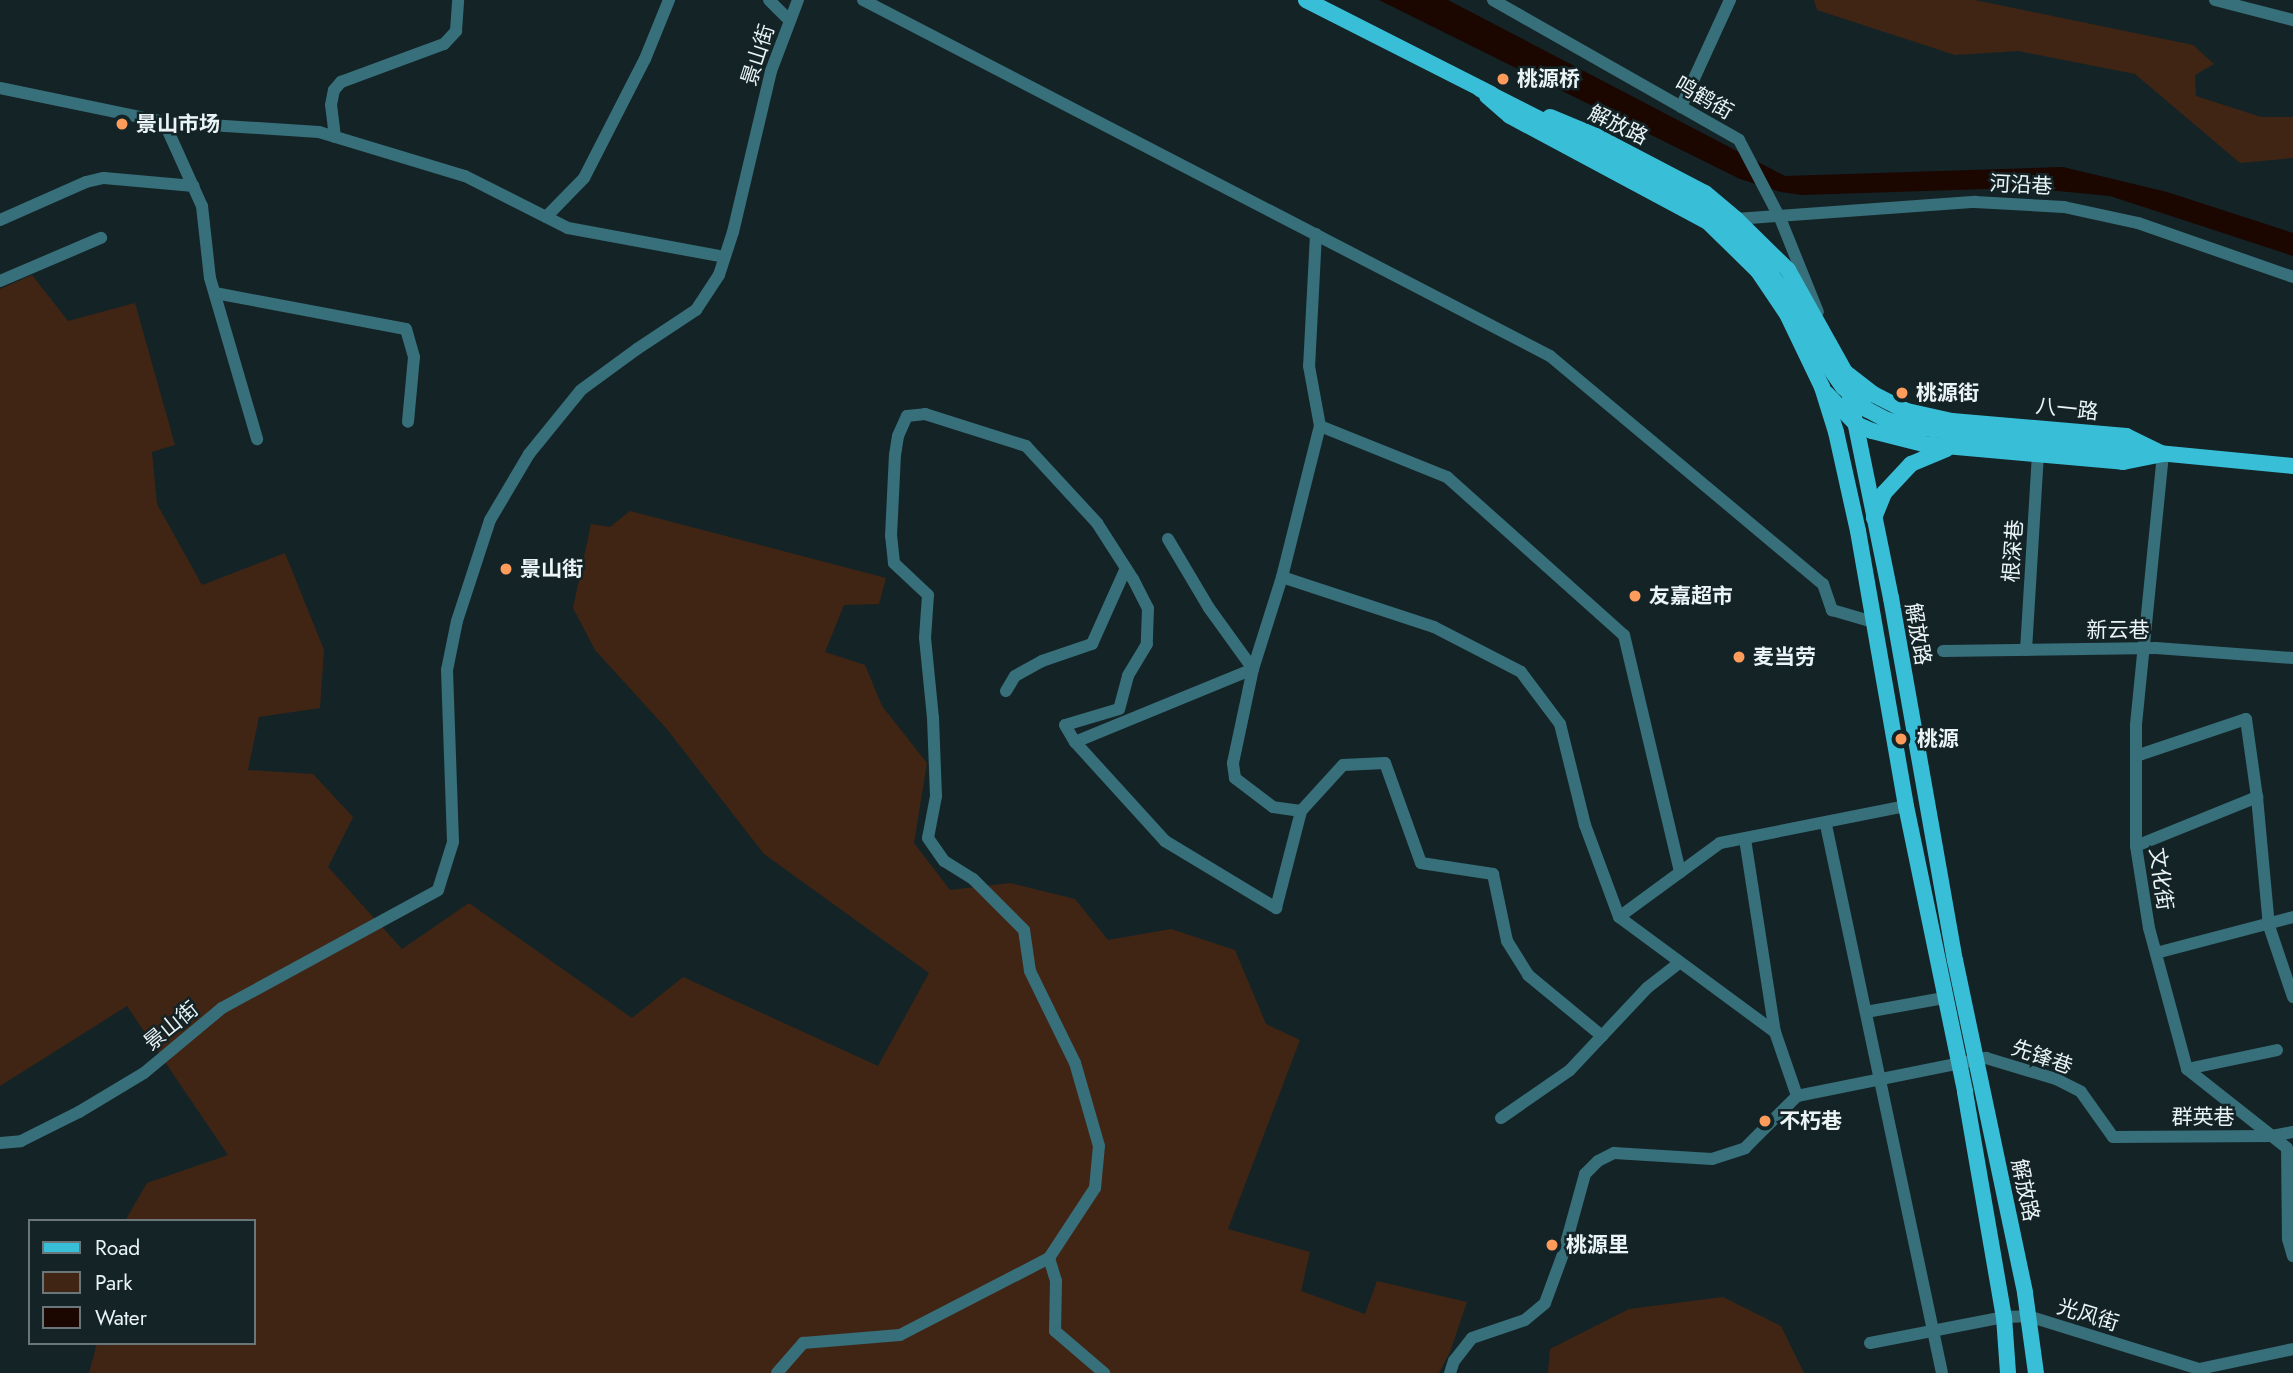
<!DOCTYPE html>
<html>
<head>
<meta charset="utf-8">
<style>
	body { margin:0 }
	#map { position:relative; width:2293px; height:1373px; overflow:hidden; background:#142326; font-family:Jost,"Noto Sans SC",sans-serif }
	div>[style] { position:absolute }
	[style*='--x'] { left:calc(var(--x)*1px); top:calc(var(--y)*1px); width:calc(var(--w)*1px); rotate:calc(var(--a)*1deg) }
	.green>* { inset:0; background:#402515 }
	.water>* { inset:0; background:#1b0600 }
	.minor>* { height:12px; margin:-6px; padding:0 6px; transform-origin:6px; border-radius:6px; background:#376f7a }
	.major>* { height:16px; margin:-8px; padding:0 8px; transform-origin:8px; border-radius:8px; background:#38bfd7 }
	.major-bridge>* { height:16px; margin:-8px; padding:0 8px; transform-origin:8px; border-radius:8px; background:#38bfd7 }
	.dots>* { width:19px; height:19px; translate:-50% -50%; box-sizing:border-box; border:4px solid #142326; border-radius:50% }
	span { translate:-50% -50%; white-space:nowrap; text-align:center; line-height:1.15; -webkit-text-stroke:5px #142326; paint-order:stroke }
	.street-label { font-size:21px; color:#eaf3f5 }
	.poi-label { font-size:21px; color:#eaf3f5; font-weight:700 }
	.left { translate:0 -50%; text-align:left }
	.legend { position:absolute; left:28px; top:1219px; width:228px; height:126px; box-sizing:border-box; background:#142326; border:2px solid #6a7679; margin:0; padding:9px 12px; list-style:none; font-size:21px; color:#eaf3f5 }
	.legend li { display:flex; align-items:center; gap:14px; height:35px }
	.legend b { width:35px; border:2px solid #6a7679 }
</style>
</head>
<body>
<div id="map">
	<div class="green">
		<div style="clip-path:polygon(1814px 0,1975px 0,2193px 45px,2214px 64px,2195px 75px,2196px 96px,2261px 117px,2293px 117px,2293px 158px,2240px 163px,2135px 74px,2018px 51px,1955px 55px,1817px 10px)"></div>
		<div style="clip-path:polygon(32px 275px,68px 321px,135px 303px,175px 445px,152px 452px,157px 504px,202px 585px,285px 553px,324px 650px,320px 708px,259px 717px,248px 770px,313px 774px,353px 817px,328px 867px,402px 949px,469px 903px,632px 1018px,683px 977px,878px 1066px,929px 973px,764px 854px,666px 728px,595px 650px,573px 608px,591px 524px,610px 527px,630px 511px,886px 578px,879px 604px,844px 605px,825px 652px,865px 665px,882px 706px,927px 763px,914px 843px,950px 890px,1010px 883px,1075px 899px,1108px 940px,1171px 929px,1235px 950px,1266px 1024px,1300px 1040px,1228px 1229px,1310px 1252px,1301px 1291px,1365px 1314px,1377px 1281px,1467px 1302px,1450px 1352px,1439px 1373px,89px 1373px,97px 1343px,254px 1343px,254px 1221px,125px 1221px,147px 1183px,228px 1155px,127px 1006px,0 1086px,0 289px)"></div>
		<div style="clip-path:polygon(1723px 1297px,1781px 1326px,1804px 1373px,1548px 1373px,1550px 1349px,1629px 1309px)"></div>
	</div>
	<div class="water">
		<div style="clip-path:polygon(1379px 0,1448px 0,1785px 176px,2063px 167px,2167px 192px,2293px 233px,2293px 256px,2110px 196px,2058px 191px,1985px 189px,1802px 195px,1781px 192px,1740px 179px)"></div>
	</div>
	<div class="minor">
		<div style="--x:769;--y:0;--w:28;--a:45"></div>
		<div style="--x:863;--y:0;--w:774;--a:27.39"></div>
		<div style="--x:1550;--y:356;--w:356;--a:39.9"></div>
		<div style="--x:1823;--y:584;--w:28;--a:71"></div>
		<div style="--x:1832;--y:610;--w:43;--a:16.3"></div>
		<div style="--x:1493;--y:0;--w:283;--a:29.6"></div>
		<div style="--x:1739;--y:140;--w:88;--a:62.3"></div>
		<div style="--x:1780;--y:218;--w:101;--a:68"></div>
		<div style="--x:2215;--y:0;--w:81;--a:14.4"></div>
		<div style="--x:0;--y:88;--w:167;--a:11.7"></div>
		<div style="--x:164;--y:122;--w:155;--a:3.7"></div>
		<div style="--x:319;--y:132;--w:152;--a:16.8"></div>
		<div style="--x:465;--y:176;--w:115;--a:26.8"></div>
		<div style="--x:568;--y:228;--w:159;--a:10.5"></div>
		<div style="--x:1681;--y:107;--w:118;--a:-65.4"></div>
		<div style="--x:164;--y:122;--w:92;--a:65.7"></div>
		<div style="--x:202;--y:206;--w:72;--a:83.7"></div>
		<div style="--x:210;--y:278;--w:168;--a:73.7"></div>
		<div style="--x:335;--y:137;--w:32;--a:-97"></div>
		<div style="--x:331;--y:105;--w:15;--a:-79"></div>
		<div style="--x:334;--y:90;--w:11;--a:-49"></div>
		<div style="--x:341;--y:82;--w:110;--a:-20.3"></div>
		<div style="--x:444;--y:44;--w:18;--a:-47"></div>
		<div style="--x:456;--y:31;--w:31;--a:-86"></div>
		<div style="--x:546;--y:217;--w:54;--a:-45.7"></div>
		<div style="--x:584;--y:178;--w:134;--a:-62.9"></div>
		<div style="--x:645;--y:59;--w:64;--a:-67.9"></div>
		<div style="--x:1736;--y:219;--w:240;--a:-4.1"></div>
		<div style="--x:1975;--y:202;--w:89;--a:3.2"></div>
		<div style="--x:2064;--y:207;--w:76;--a:12.2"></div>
		<div style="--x:2138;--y:223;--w:164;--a:19.2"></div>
		<div style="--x:0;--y:220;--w:94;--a:-23.8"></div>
		<div style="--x:86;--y:182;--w:18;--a:-13"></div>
		<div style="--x:104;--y:178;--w:90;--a:5.1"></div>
		<div style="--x:1316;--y:234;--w:132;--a:93"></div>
		<div style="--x:1309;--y:366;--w:61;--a:79.6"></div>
		<div style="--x:1320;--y:426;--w:137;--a:21.9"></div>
		<div style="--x:1447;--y:477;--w:237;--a:41.8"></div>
		<div style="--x:1624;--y:635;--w:244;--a:76.7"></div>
		<div style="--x:0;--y:281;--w:110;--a:-23.1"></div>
		<div style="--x:215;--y:293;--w:194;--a:10.7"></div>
		<div style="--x:406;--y:329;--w:29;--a:74"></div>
		<div style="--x:414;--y:357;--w:65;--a:95.3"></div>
		<div style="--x:2163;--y:454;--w:273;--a:95.7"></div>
		<div style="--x:2136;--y:726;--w:120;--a:90"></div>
		<div style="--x:2136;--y:846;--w:83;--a:81"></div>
		<div style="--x:2149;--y:928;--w:146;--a:74.9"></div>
		<div style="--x:2187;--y:1069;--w:127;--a:38.3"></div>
		<div style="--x:2287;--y:1148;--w:91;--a:89.4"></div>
		<div style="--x:2288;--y:1239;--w:18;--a:74"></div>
		<div style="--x:1168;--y:539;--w:80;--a:59.3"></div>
		<div style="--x:1209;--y:608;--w:75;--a:54.2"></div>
		<div style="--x:1253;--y:669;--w:192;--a:157.7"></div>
		<div style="--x:1075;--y:742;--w:134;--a:47.7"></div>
		<div style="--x:1165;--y:841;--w:130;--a:31.1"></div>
		<div style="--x:1276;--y:908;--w:100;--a:-75.5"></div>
		<div style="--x:1301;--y:811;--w:62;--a:-47.6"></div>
		<div style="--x:1343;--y:765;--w:42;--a:-2.7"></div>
		<div style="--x:1385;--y:763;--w:106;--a:70.2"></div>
		<div style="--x:1421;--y:863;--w:73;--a:8.7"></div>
		<div style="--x:1493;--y:874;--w:68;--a:78.2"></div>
		<div style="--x:1507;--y:941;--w:40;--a:58"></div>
		<div style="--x:1528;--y:975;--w:96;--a:39.5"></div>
		<div style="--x:1282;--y:577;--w:160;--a:18.2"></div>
		<div style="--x:1434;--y:627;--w:98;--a:27.3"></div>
		<div style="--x:1521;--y:672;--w:65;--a:53.1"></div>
		<div style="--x:1560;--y:724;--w:104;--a:76.1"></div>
		<div style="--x:1585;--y:825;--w:98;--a:69.7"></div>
		<div style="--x:1619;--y:917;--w:125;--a:-36.2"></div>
		<div style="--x:1720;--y:843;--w:190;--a:-11.3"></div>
		<div style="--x:2026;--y:650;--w:195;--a:-86.5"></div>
		<div style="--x:1943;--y:651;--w:213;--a:-0.8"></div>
		<div style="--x:2156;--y:648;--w:137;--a:4.2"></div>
		<div style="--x:1006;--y:691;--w:17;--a:-59"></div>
		<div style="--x:1015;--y:676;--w:31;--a:-29"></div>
		<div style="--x:1042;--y:661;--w:53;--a:-18.8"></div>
		<div style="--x:1092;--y:644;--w:83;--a:-65.9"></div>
		<div style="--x:2136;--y:756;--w:116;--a:-18.6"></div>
		<div style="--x:2246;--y:719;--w:79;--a:82"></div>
		<div style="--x:2257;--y:797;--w:130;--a:84.7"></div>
		<div style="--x:2269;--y:926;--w:75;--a:71.3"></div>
		<div style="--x:1301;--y:811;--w:28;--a:-172"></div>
		<div style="--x:1273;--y:807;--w:48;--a:-142.7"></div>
		<div style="--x:1235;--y:778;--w:15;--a:-98"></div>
		<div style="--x:1233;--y:763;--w:96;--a:-78"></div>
		<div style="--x:1253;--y:669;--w:96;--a:-72.5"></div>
		<div style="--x:1282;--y:577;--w:156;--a:-75.9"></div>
		<div style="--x:1826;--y:825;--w:560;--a:78.05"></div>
		<div style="--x:1745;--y:839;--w:195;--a:81.2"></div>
		<div style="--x:2136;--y:846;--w:131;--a:-22"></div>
		<div style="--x:1619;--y:917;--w:194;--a:36.4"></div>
		<div style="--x:1775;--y:1032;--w:68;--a:71"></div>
		<div style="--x:2156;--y:953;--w:142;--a:-14.7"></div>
		<div style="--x:1866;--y:1012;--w:79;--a:-10.2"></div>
		<div style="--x:2187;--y:1069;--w:92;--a:-11.9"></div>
		<div style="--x:1501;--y:1118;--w:84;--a:-34.8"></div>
		<div style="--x:1570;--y:1070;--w:112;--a:-46.8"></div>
		<div style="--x:1647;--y:988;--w:41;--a:-38"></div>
		<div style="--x:0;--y:1143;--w:21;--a:-5"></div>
		<div style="--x:21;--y:1141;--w:65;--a:-26.6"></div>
		<div style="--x:79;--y:1112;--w:76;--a:-31"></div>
		<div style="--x:144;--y:1073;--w:102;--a:-39.8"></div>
		<div style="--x:222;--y:1008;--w:246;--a:-28.6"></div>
		<div style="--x:438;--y:890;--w:50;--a:-72.6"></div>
		<div style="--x:453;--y:842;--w:172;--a:-92"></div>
		<div style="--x:447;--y:670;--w:50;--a:-78.5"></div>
		<div style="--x:457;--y:621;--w:106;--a:-71.9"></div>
		<div style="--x:490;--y:520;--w:77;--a:-59.4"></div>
		<div style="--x:529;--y:454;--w:82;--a:-50.9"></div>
		<div style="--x:581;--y:390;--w:69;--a:-36.2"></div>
		<div style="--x:637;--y:349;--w:71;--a:-33.5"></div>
		<div style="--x:696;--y:310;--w:42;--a:-56.7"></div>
		<div style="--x:719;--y:275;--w:45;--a:-72"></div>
		<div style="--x:733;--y:232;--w:165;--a:-76.7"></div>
		<div style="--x:771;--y:71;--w:76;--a:-69.2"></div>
		<div style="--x:1049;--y:1258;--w:24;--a:73"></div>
		<div style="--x:1056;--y:1281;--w:50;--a:91.1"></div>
		<div style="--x:1055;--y:1331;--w:65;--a:40.6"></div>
		<div style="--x:1870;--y:1343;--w:136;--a:-11"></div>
		<div style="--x:2004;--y:1317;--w:24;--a:-2"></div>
		<div style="--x:2028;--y:1316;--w:179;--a:17.2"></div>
		<div style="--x:2199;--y:1369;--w:96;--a:-12"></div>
		<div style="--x:777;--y:1373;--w:40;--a:-49"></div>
		<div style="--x:803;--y:1343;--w:97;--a:-4.7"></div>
		<div style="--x:900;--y:1335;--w:168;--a:-27.3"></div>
		<div style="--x:1049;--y:1258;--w:84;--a:-56.7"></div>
		<div style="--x:1095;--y:1188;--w:42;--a:-84.6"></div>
		<div style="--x:1099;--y:1146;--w:86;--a:-106.1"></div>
		<div style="--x:1075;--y:1063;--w:102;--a:-116.1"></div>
		<div style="--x:1030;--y:971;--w:41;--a:-98.3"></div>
		<div style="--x:1024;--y:930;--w:72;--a:-135"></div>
		<div style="--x:973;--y:879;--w:34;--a:-148"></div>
		<div style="--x:944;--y:861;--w:28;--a:-125"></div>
		<div style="--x:928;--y:838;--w:43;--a:-79.2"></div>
		<div style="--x:936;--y:796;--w:78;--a:-92.2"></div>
		<div style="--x:933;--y:718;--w:80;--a:-95.7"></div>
		<div style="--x:925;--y:638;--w:43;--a:-86"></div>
		<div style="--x:928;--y:595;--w:47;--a:-136.7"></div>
		<div style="--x:894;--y:563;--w:27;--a:-96"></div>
		<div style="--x:891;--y:536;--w:81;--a:-87.2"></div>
		<div style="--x:895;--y:455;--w:19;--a:-81"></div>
		<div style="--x:898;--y:436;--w:22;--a:-66"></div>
		<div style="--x:907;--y:416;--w:18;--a:-6"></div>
		<div style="--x:925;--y:414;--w:106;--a:17.6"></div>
		<div style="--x:1026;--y:446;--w:105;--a:47.3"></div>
		<div style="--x:1097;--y:523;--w:67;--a:57.3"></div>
		<div style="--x:1133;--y:579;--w:33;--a:63"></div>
		<div style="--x:1148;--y:608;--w:36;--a:92"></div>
		<div style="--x:1147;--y:644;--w:37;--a:121"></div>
		<div style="--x:1128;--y:676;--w:34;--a:105"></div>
		<div style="--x:1119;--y:709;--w:56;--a:163.5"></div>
		<div style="--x:1065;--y:725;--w:20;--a:60"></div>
		<div style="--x:1450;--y:1373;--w:13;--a:-72"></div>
		<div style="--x:1454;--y:1361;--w:29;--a:-52"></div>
		<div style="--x:1472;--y:1338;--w:56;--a:-18.8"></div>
		<div style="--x:1525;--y:1320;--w:26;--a:-40"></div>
		<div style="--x:1545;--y:1303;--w:52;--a:-69.8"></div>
		<div style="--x:1563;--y:1254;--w:83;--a:-74.6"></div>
		<div style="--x:1585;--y:1174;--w:18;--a:-45"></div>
		<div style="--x:1598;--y:1161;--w:18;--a:-27"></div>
		<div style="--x:1614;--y:1153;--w:98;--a:3.5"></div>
		<div style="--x:1712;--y:1159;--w:35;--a:-18"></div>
		<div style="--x:1745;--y:1148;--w:74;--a:-45"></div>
		<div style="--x:1797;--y:1096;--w:193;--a:-11.4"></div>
		<div style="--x:1986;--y:1058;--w:73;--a:16.7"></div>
		<div style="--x:2056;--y:1079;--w:28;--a:27"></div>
		<div style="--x:2081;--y:1092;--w:55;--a:54.6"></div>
		<div style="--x:2113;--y:1137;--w:159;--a:-0.4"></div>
		<div style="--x:2272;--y:1136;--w:21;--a:-11"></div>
	</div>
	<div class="major">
		<div style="--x:1306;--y:0;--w:208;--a:26.9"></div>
		<div style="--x:1487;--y:96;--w:30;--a:41"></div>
		<div style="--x:1510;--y:116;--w:225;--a:28.2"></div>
		<div style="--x:1708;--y:222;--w:70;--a:44.4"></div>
		<div style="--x:1758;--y:271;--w:52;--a:56"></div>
		<div style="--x:1787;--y:314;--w:81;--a:64.4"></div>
		<div style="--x:1822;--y:387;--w:47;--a:72.7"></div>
		<div style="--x:1836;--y:432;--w:101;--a:77.5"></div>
		<div style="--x:1858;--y:531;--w:279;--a:80.1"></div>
		<div style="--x:1906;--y:806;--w:292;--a:78.3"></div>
		<div style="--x:1965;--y:1092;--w:228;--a:80.2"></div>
		<div style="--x:2004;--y:1317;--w:56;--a:85.9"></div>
		<div style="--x:1550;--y:117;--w:50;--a:22.4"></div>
		<div style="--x:1596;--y:136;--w:123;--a:27.6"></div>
		<div style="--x:1705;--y:193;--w:40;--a:40"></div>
		<div style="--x:1736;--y:219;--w:73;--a:44.4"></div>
		<div style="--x:1788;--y:270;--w:117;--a:60.8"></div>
		<div style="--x:1845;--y:372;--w:231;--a:78.5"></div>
		<div style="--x:1891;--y:598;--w:368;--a:80"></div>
		<div style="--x:1955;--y:960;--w:340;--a:78.1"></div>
		<div style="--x:2025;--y:1293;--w:81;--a:82.2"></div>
		<div style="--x:1845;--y:372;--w:36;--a:38"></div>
		<div style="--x:1873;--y:394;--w:38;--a:27"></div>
		<div style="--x:1907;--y:411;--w:46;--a:12.5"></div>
		<div style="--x:1952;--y:421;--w:175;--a:4.9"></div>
		<div style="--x:2126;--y:436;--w:41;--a:25.9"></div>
		<div style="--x:1826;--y:393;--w:43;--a:45.9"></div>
		<div style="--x:1856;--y:424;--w:17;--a:24"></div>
		<div style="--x:1872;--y:431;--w:53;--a:14.3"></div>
		<div style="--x:1923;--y:444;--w:201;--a:5.1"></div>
		<div style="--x:2123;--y:462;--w:41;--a:-11.3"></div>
		<div style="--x:2065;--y:444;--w:229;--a:5.5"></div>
		<div style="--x:1874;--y:518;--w:27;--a:-68"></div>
		<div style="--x:1884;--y:493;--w:40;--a:-47"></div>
		<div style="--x:1911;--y:464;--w:39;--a:-23"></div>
	</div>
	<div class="major-bridge">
		<div style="--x:1480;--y:89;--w:133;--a:26.8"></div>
		<div style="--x:1599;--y:149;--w:90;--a:29.4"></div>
		<div style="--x:1677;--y:193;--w:57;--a:34.2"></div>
		<div style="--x:1724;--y:225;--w:45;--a:43.2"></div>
		<div style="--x:1757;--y:256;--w:36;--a:53"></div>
		<div style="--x:1779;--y:285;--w:80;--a:59.3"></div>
		<div style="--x:1820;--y:354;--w:40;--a:55.1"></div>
		<div style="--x:1843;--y:387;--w:34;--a:43"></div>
		<div style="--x:1868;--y:410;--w:21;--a:28"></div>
		<div style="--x:1887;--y:420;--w:28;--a:15"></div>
		<div style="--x:1914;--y:427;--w:152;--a:6.4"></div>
	</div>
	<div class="dots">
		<div style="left:1503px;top:79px;background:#ff9b5b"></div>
		<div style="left:122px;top:124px;background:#ff9b5b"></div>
		<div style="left:1902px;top:393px;background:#ff9b5b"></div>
		<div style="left:506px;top:569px;background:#ff9b5b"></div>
		<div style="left:1635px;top:596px;background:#ff9b5b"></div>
		<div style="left:1739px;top:657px;background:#ff9b5b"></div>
		<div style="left:1901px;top:739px;background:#ff9b5b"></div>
		<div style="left:1765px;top:1121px;background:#ff9b5b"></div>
		<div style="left:1552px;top:1245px;background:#ff9b5b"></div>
	</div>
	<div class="street-label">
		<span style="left:758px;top:55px;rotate:-72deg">景山街</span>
		<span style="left:1704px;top:98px;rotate:30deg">鸣鹤街</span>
		<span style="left:1618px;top:125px;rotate:26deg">解放路</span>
		<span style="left:2021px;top:185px;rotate:3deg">河沿巷</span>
		<span style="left:2067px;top:409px;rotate:6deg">八一路</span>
		<span style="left:2013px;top:551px;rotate:-86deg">根深巷</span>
		<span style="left:2118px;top:630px">新云巷</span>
		<span style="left:1918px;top:634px;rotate:80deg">解放路</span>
		<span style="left:2161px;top:879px;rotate:82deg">文化街</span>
		<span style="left:171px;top:1026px;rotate:-39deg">景山街</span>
		<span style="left:2042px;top:1057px;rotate:19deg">先锋巷</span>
		<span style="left:2203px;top:1117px">群英巷</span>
		<span style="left:2025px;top:1190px;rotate:78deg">解放路</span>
		<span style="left:2088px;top:1315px;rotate:17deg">光风街</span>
	</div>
	<div class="poi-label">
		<span class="left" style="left:1517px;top:79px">桃源桥</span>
		<span class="left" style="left:136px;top:124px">景山市场</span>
		<span class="left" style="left:1916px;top:393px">桃源街</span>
		<span class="left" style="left:520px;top:569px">景山街</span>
		<span class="left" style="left:1649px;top:596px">友嘉超市</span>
		<span class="left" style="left:1753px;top:657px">麦当劳</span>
		<span class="left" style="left:1917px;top:739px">桃源</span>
		<span class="left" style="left:1779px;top:1121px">不朽巷</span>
		<span class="left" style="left:1566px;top:1245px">桃源里</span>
	</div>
	<ul class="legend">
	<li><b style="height:9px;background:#38bfd7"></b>Road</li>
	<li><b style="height:19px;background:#402515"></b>Park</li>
	<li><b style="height:19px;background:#1b0600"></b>Water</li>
	</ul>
</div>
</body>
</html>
